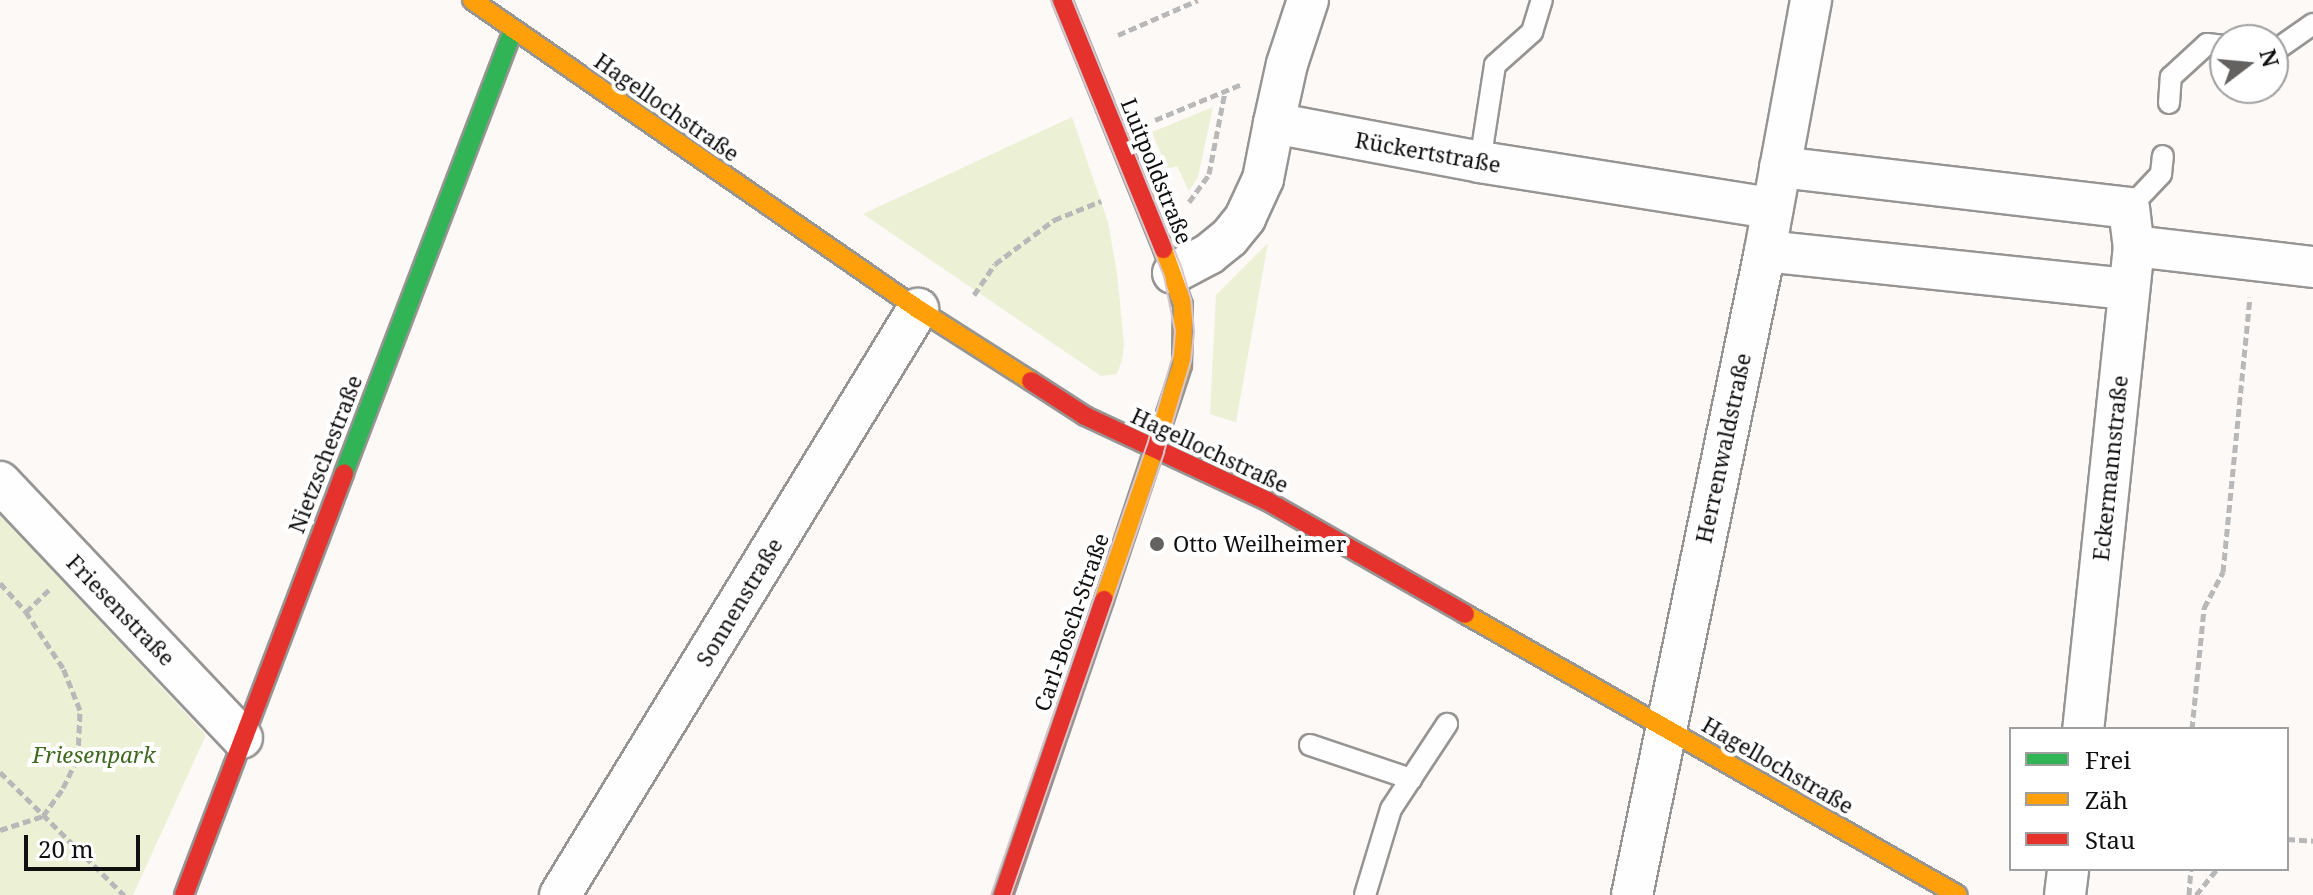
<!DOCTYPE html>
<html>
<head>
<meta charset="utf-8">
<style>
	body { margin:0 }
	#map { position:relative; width:2313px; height:895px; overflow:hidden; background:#fcf9f6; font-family:"Noto Serif",serif }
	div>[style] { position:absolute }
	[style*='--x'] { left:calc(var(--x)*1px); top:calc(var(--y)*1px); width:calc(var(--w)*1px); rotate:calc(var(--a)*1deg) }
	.green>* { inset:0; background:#ecf1d6 }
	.path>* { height:5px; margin-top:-2.5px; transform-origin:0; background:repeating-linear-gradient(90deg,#b9b8b8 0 8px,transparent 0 12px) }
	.roads { filter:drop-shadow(2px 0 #969594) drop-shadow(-2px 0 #969594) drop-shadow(0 2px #969594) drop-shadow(0 -2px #969594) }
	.lane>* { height:20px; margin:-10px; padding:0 10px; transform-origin:10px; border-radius:10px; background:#fffefe }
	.street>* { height:40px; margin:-20px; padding:0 20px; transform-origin:20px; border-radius:20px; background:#fffefe }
	.fast>* { height:18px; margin:-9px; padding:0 9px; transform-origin:9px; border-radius:9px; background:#30b455 }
	.slow>* { height:18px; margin:-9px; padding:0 9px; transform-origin:9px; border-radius:9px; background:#ff9f0a }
	.jam>* { height:18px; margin:-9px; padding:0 9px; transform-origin:9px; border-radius:9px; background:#e5322d }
	.tram>* { height:2px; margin:-1px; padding:0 1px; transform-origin:1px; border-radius:1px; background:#d8c6ca }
	.dots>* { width:22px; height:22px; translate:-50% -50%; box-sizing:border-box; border:4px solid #fff; border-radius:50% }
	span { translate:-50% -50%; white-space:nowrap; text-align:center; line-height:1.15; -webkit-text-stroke:8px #fff; paint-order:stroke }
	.street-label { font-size:22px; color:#101010 }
	.poi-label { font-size:22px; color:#101010 }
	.left { translate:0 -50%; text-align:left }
	.park-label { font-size:22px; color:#3f691f; font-style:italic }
	.legend { position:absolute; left:2009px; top:727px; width:280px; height:144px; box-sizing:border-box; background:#fff; border:2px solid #9f9f9f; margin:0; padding:10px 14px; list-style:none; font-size:24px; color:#101010 }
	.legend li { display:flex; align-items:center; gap:16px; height:40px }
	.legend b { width:40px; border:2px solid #9f9f9f }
	.north { position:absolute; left:2209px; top:24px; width:80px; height:80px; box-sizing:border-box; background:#fff; border:2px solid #9f9f9f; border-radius:50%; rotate:74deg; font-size:22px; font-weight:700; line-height:32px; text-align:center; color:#101010 }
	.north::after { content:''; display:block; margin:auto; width:28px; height:36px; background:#636260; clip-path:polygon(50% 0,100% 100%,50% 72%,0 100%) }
	.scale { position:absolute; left:24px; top:835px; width:116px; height:36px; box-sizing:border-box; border:4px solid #101010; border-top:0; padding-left:10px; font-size:24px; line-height:28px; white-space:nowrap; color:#101010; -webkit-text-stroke:6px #fff; paint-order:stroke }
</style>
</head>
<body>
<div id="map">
	<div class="green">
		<div style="clip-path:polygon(1213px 107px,1198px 177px,1189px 191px,1177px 166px,1167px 169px,1152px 132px)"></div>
		<div style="clip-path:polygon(1072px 117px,1108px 222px,1117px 273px,1124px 344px,1122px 360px,1117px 374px,1101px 376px,863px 214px)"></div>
		<div style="clip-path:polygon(1268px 243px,1236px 422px,1235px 422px,1210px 414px,1216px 295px)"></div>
		<div style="clip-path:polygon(0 514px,206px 735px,133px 895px,0 895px)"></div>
	</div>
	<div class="path">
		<div style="--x:1118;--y:35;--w:87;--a:-23.6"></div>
		<div style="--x:1155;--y:120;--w:94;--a:-22.5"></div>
		<div style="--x:1189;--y:202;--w:34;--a:-54"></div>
		<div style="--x:1209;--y:174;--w:84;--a:-79"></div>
		<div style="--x:974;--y:295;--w:37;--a:-56"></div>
		<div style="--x:995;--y:264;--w:74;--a:-36.7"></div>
		<div style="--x:1054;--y:220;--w:51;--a:-22"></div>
		<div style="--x:0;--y:583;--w:39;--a:48"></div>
		<div style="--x:2192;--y:729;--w:122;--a:-84.3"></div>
		<div style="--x:2204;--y:608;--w:41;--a:-62.2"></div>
		<div style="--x:2223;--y:572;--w:276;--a:-84.4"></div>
		<div style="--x:0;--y:772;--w:175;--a:44.8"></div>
		<div style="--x:0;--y:830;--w:45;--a:-18"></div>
		<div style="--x:43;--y:816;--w:34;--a:-54"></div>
		<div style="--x:63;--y:788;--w:34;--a:-64"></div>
		<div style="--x:78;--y:757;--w:47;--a:-87.6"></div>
		<div style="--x:80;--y:710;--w:45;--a:-112"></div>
		<div style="--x:63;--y:668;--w:67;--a:-123.5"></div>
		<div style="--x:26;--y:612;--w:33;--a:-44"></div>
		<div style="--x:2287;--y:839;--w:26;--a:4"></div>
		<div style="--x:2189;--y:895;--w:26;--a:-86"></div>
		<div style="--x:2196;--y:895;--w:33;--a:-51"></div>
	</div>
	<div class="roads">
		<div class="lane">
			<div style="--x:2273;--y:52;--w:49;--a:-35"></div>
			<div style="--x:2169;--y:103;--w:26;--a:-86"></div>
			<div style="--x:2171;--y:77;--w:49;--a:-42.5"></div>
			<div style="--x:2207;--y:44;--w:18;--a:6"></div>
			<div style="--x:1480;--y:162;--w:98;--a:-81.2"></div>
			<div style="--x:1495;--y:65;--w:50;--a:-41.7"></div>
			<div style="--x:1532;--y:32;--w:34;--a:-73"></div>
			<div style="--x:2129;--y:208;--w:47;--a:-46.7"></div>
			<div style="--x:2161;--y:174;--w:18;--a:-84"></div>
			<div style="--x:1310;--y:745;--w:107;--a:18.6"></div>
			<div style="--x:1365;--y:895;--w:90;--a:-73.2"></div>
			<div style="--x:1391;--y:809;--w:102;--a:-56.6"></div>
		</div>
		<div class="street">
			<div style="--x:1274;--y:123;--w:60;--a:-77.6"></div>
			<div style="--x:1287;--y:64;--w:67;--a:-71.8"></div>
			<div style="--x:1780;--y:167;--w:351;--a:6.7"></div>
			<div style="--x:2129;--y:208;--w:38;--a:83"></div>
			<div style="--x:2134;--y:246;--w:486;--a:96"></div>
			<div style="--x:2134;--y:246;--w:180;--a:6.7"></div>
			<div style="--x:1765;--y:251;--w:366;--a:6"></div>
			<div style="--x:1173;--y:273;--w:41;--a:-27.8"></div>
			<div style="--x:1209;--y:254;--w:26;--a:-39"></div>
			<div style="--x:1229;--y:238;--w:26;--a:-51"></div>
			<div style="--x:1245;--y:218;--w:43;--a:-65.2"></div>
			<div style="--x:1263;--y:179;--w:57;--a:-78.9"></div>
			<div style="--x:1274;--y:123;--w:210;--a:10.7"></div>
			<div style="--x:1480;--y:162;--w:296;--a:9"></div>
			<div style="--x:0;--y:482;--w:352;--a:46.6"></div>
			<div style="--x:560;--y:895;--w:687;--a:-58.58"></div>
			<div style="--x:1632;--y:895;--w:658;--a:-78.33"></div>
			<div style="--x:1765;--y:251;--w:255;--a:-79.6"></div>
			<div style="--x:2065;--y:895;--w:26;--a:-83"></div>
		</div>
		<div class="fast">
			<div style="--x:344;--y:473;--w:474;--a:-69.1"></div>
		</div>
		<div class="slow">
			<div style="--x:472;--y:0;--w:543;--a:34.72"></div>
			<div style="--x:918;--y:309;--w:134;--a:32.5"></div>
			<div style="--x:1104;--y:600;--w:248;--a:-71.6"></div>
			<div style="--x:1182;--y:365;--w:60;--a:-89"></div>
			<div style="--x:1183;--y:305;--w:59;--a:-109.7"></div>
			<div style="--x:1465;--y:614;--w:567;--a:29.68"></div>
		</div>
		<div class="jam">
			<div style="--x:1062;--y:0;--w:269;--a:67.9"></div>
			<div style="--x:1031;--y:381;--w:64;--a:32.9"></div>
			<div style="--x:1085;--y:416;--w:201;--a:25"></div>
			<div style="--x:1267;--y:501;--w:228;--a:29.7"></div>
			<div style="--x:184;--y:895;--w:451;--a:-69.2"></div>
			<div style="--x:1003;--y:895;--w:312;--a:-71.1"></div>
		</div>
	</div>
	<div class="tram">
		<div style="--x:991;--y:895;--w:476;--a:-70.9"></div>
		<div style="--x:1147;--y:445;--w:94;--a:-73.9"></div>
		<div style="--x:1173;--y:355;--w:24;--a:-85"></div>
		<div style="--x:1175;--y:331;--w:56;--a:-101.3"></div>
		<div style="--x:1164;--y:276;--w:298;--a:-112.3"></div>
		<div style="--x:1011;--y:895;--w:469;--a:-70.9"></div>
		<div style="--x:1164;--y:452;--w:95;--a:-73.5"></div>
		<div style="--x:1191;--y:361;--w:30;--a:-84"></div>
		<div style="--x:1194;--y:331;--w:32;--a:-95"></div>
		<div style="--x:1191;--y:299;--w:31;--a:-107"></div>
		<div style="--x:1182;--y:269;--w:290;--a:-112.1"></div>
	</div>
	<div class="dots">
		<div style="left:1157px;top:544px;background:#636260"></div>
	</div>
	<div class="street-label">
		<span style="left:667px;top:107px;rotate:35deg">Hagellochstraße</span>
		<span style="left:1428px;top:152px;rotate:10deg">Rückertstraße</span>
		<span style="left:1157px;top:171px;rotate:68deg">Luitpoldstraße</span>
		<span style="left:1723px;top:448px;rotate:-78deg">Herrenwaldstraße</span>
		<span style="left:1210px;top:450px;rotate:25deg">Hagellochstraße</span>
		<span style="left:325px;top:454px;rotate:-69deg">Nietzschestraße</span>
		<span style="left:2110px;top:468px;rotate:-84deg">Eckermannstraße</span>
		<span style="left:739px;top:602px;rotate:-59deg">Sonnenstraße</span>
		<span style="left:121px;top:610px;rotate:46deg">Friesenstraße</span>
		<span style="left:1071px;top:622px;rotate:-71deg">Carl-Bosch-Straße</span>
		<span style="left:1778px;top:765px;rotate:30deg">Hagellochstraße</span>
	</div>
	<div class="poi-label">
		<span class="left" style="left:1173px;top:544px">Otto Weilheimer</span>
	</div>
	<div class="park-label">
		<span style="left:94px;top:755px">Friesenpark</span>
	</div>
	<ul class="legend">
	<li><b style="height:10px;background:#30b455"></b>Frei</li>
	<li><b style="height:10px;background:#ff9f0a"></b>Zäh</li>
	<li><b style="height:10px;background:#e5322d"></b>Stau</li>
	</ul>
	<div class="north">N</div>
	<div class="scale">20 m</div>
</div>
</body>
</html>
